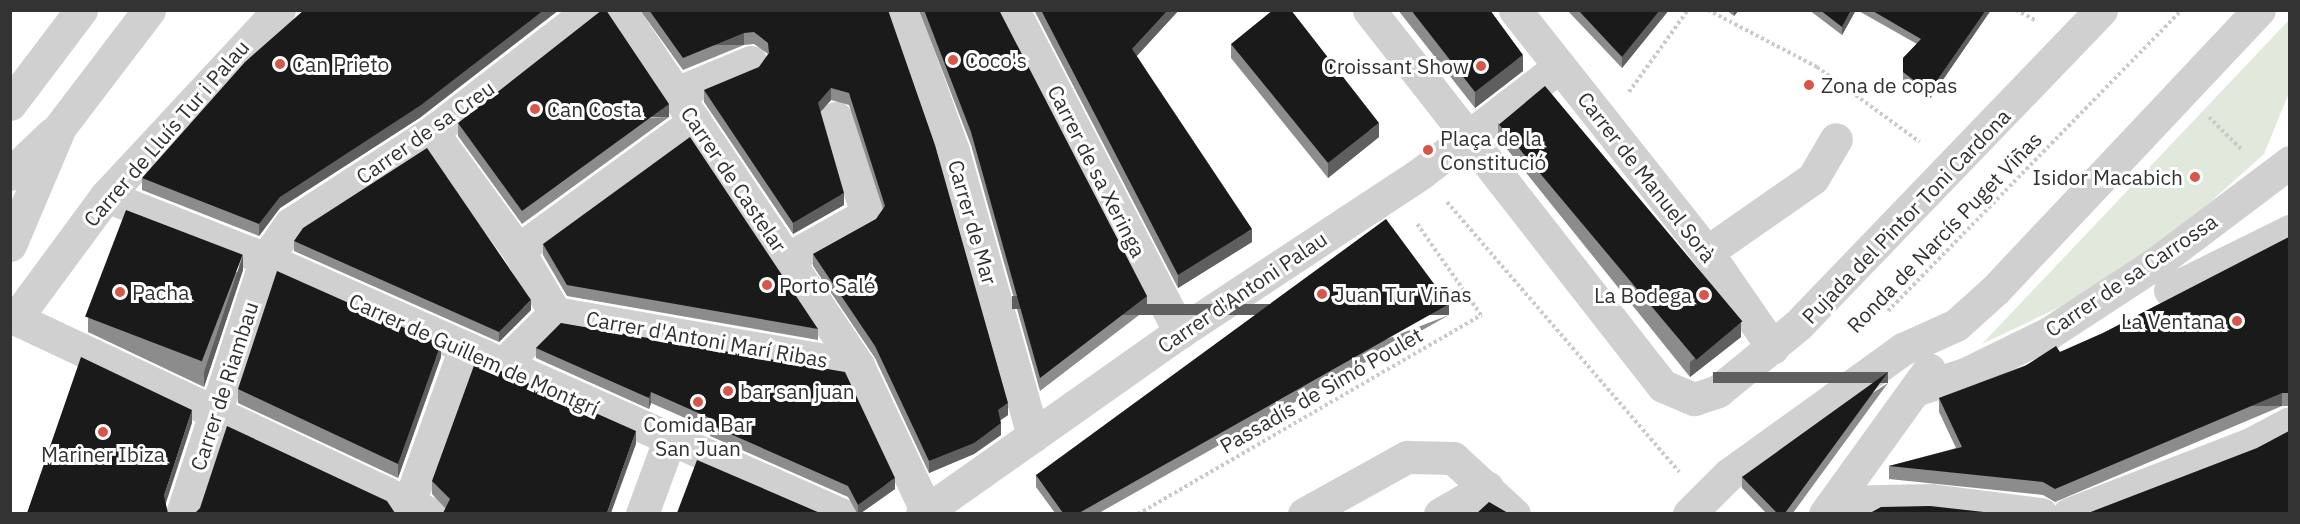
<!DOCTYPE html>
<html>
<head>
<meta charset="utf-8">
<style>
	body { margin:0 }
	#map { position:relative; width:2300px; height:524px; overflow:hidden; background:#fff; font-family:"IBM Plex Sans",sans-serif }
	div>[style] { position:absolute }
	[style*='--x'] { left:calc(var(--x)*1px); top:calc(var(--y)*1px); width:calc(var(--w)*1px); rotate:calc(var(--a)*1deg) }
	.green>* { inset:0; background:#e1e9dd }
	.path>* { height:4px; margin-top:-2px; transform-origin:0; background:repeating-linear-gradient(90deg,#cacaca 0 3px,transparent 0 6px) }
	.minor>* { height:33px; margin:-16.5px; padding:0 16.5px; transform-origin:16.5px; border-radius:16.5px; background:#d0d0d0 }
	.wall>* { inset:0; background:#8c8c8c }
	.shaded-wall>* { inset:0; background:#5f5f5f; transform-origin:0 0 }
	.building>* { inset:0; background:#1a1a1a; transform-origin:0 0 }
	.dots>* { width:16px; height:16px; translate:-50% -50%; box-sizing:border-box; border:3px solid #fff; border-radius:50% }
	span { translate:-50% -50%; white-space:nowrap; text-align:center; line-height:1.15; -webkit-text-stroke:6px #fff; paint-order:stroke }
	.poi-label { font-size:21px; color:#333 }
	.left { translate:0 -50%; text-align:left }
	.right { translate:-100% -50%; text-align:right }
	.street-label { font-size:21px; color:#333 }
	.frame { position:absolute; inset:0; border:12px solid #333; pointer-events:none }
</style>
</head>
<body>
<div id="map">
	<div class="green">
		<div style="clip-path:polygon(2289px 20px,2289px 93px,2264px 154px,2178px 231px,2075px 300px,1982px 344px)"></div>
	</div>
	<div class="path">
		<div style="--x:1708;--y:10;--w:123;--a:27.6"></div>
		<div style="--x:1817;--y:67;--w:127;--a:36.1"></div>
		<div style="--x:2016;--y:10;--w:24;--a:28"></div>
		<div style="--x:1629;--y:92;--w:101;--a:-54.3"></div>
		<div style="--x:2209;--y:117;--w:47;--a:45"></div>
		<div style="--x:1447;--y:202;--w:356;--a:49.3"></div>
		<div style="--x:1888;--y:311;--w:421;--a:-45.7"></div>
		<div style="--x:1138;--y:514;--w:397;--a:-30.1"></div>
		<div style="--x:1481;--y:315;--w:113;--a:-125"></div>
	</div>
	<div class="minor">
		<div style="--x:620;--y:10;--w:428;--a:56.2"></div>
		<div style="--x:858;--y:366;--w:159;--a:64.7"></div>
		<div style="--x:902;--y:10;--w:150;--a:70.1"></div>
		<div style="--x:953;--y:151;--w:296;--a:74.3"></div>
		<div style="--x:1013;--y:10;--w:363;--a:62.6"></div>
		<div style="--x:1369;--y:10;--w:477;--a:52"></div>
		<div style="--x:1663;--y:386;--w:34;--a:23"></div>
		<div style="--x:1694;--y:399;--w:25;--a:-18"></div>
		<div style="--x:1718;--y:391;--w:104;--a:-39.5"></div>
		<div style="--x:1798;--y:325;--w:437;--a:-46.1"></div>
		<div style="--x:1515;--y:10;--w:309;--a:51.6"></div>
		<div style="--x:1707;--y:252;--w:116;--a:55.5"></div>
		<div style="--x:676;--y:93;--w:81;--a:-22.5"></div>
		<div style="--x:10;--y:104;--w:118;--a:-52.9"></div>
		<div style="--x:432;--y:132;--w:146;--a:53.9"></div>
		<div style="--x:518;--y:250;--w:73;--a:59.6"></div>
		<div style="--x:555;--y:313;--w:308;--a:9.9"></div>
		<div style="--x:10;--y:174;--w:58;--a:-43.6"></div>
		<div style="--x:106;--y:196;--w:172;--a:21.5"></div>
		<div style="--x:266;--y:259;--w:628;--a:23.95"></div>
		<div style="--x:10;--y:245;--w:128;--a:-67"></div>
		<div style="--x:60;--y:127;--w:147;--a:-52.7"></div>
		<div style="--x:518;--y:250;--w:219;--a:-36.1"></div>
		<div style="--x:1707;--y:252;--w:129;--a:-34.9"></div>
		<div style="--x:1813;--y:178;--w:45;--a:-59.5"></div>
		<div style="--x:787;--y:259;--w:92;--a:-29.4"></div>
		<div style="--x:867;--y:214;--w:101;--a:-107.9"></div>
		<div style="--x:2170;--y:290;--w:134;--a:-26.2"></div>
		<div style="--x:10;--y:316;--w:465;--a:25.2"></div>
		<div style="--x:16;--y:318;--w:152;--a:-53.6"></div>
		<div style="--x:106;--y:196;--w:254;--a:-47.1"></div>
		<div style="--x:501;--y:366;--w:76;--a:-44.5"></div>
		<div style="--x:1918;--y:389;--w:49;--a:-17.7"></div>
		<div style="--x:1965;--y:374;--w:93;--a:-26"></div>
		<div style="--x:2049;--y:333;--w:128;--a:-33.2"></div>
		<div style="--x:2156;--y:263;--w:168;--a:-37"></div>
		<div style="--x:1836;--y:502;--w:95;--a:-1.2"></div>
		<div style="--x:1931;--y:500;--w:111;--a:7.3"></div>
		<div style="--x:182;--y:514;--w:268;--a:-71.8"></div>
		<div style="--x:266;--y:259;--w:42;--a:-55.6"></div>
		<div style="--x:290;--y:224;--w:169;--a:-32.9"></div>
		<div style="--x:432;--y:132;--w:200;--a:-37.7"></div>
		<div style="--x:405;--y:514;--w:174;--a:-70.2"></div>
		<div style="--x:642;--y:514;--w:81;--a:-69.8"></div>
		<div style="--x:922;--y:514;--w:316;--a:-35.2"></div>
		<div style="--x:1180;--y:332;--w:289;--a:-33.4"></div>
		<div style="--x:1421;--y:173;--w:175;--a:-37.6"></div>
		<div style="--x:1304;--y:514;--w:118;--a:-29"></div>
		<div style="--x:1407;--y:457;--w:46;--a:1.2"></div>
		<div style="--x:1453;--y:458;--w:83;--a:42.6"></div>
		<div style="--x:1440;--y:514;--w:54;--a:-29.9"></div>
		<div style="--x:1689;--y:514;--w:55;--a:-45"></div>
		<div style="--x:1728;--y:475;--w:216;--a:-35.8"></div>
		<div style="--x:1903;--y:349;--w:58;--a:-24.4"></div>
		<div style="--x:1956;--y:325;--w:52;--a:-41.9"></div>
		<div style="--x:1995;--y:290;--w:385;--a:-46.7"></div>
		<div style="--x:1825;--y:514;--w:178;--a:-54.2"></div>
		<div style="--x:2069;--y:514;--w:194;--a:-21.1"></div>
		<div style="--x:2250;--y:444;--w:45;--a:-27.7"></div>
	</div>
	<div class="wall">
		<div style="clip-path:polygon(640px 10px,888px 10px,1008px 415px,1000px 420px,1001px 435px,974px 454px,929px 473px,875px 358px,813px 266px,813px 254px,876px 219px,883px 209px,849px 105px,831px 100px,820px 112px,844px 205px,793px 234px,704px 102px,704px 90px,759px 67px,768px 54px,754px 44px,744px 45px,683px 70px)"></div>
		<div style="clip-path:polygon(919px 10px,999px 10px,1147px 309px,1040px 391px,971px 145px)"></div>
		<div style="clip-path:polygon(1034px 10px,1179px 10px,1137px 56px,1252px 242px,1178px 288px)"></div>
		<div style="clip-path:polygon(1398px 10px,1490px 10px,1523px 71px,1475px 108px)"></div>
		<div style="clip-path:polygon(1567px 10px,1669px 10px,1622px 68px)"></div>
		<div style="clip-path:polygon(1726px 10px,1739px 10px,1734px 16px)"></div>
		<div style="clip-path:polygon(1809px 10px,1856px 10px,1842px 35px)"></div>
		<div style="clip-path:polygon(1857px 10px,1991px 10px,1929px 100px,1903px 80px,1903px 58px,1917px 44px)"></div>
		<div style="clip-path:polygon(1231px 44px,1379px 137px,1328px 178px,1231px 58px)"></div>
		<div style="clip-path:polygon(421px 117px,280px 208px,259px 236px,142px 190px,142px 178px)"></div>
		<div style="clip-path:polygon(669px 117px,522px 224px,458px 136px,458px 123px)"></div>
		<div style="clip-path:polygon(1498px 123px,1741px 337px,1690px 377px,1498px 138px)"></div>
		<div style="clip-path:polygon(2289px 237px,2289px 406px,2282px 406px,2055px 502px,2043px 495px,1889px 479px,1889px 466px,1956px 448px,1939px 412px,1939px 398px,2060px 352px,2103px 333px)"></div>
		<div style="clip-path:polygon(294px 241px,531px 310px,499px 342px,294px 251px)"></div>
		<div style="clip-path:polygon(543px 244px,818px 329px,818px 340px,567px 296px,543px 255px)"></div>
		<div style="clip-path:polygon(243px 270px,204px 387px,88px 332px,88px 318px)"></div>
		<div style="clip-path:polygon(1449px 315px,1099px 513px,1055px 513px,1036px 487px,1036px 475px)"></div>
		<div style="clip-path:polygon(561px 323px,895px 489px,861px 513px,857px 513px,848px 497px,710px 436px,710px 429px,651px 403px,649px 409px,536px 358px,536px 348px)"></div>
		<div style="clip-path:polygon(441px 357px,398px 478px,238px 403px,238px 389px)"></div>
		<div style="clip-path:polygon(1888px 383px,1793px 513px,1766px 513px,1742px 488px,1742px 477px)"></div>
		<div style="clip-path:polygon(636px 444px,445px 508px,432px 494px,432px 481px)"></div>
	</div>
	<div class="shaded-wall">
		<div style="clip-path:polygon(544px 10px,559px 10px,421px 117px,280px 208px,259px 236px,259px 224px,280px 197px)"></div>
		<div style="clip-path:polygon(1168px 10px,1179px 10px,1132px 61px,1132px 49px)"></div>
		<div style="clip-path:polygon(1660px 10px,1669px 10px,1622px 68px,1622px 57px)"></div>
		<div style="clip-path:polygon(1734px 10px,1739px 10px,1734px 16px)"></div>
		<div style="clip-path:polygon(1851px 10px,1856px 10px,1842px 35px,1842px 27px)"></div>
		<div style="clip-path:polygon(1986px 10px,1991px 10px,1929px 100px,1929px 92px)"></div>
		<div style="left:744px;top:33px;width:12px;height:66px;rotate:90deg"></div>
		<div style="clip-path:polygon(1523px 55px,1523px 71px,1475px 108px,1475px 92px)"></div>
		<div style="clip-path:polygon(831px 88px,831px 100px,818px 115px,818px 103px)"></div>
		<div style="left:669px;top:104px;width:13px;height:182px;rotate:90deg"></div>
		<div style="clip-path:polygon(1379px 123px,1379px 137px,1328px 178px,1328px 163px)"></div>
		<div style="clip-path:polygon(844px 193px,844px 205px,793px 234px,793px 223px)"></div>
		<div style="clip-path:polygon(1252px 229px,1252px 242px,1178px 288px,1178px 275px)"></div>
		<div style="clip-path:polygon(243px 255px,243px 270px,204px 387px,204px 372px)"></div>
		<div style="left:1147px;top:296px;width:13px;height:135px;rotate:90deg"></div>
		<div style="clip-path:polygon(531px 300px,531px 310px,499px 342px,499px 332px)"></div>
		<div style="left:1449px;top:304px;width:11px;height:425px;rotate:90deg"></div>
		<div style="clip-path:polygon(1741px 322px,1741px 337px,1690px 377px,1690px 362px)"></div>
		<div style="clip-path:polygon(441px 344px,441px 357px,398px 478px,398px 464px)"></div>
		<div style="left:1888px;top:372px;width:11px;height:175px;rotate:90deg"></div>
		<div style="clip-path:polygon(651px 392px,651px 403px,649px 409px,649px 398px)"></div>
		<div style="left:2282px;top:393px;width:13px;height:246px;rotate:90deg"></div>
		<div style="clip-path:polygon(1008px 403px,1008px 415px,998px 422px,998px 410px)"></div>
		<div style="clip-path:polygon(192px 410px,192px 423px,164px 509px,164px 496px)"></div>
		<div style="clip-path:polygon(1001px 423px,1001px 435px,974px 454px,929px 473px,929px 461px)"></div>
		<div style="clip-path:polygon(636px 431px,636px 444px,611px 513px,607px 513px)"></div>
		<div style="clip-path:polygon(895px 478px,895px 489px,861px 513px,858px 513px,858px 505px)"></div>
	</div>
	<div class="building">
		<div style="clip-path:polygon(304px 10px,544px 10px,421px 105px,280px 197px,259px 224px,142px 178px,245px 62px)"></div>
		<div style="clip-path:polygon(602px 10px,606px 10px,669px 104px,522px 211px,458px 123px)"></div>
		<div style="clip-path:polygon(649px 10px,888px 10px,935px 145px,1008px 403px,998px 410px,1001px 423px,974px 443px,929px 461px,875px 346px,813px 254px,876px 219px,885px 206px,849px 93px,831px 88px,818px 103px,844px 193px,793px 223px,704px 90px,759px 67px,769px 53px,768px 43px,754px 32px,744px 33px,683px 58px)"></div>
		<div style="clip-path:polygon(924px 10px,999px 10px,1147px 296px,1040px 378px,971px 132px)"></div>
		<div style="clip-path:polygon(1041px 10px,1168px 10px,1132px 49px,1252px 229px,1178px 275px)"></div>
		<div style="clip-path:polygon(1273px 10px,1291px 10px,1379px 123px,1328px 163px,1231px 44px)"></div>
		<div style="clip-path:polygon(1411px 10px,1490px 10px,1523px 55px,1475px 92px)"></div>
		<div style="clip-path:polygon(1578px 10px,1660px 10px,1622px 57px)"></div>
		<div style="clip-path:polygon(1820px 10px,1851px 10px,1842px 27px)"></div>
		<div style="clip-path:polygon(1871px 10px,1986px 10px,1929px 92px,1903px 72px,1903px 58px,1921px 39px)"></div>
		<div style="left:1545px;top:86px;width:307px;height:60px;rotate:50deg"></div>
		<div style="clip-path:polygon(690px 137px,818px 329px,567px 285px,543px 244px)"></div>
		<div style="clip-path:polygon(427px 148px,531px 300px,499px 332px,294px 241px,303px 228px)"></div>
		<div style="left:126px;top:210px;width:125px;height:114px;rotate:21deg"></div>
		<div style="clip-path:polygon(1386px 219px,1449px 304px,1079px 513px,1063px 513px,1036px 475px)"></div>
		<div style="clip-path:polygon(2289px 237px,2289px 393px,2282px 393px,2055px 489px,2043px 482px,1889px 466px,1962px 447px,1939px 398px,2025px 366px,2056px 346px,2060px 352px,2103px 333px)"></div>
		<div style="clip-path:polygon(277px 271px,441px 344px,398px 464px,238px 389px)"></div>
		<div style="clip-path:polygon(561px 323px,845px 372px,895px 478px,858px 505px,848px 486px,710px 425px,712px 419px,651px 392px,649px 398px,536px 348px)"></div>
		<div style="clip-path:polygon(81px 357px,192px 410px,164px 496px,168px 513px,27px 513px)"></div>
		<div style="clip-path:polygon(476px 360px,636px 431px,607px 513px,443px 513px,450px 499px,432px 481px)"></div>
		<div style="clip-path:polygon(1888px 372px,1785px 513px,1777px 513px,1742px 477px)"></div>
		<div style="clip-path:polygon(227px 426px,387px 501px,395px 513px,195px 513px,200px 508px)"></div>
		<div style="clip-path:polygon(2289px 431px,2289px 513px,2088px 513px,2257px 448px)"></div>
		<div style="clip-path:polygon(697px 460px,820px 513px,677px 513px)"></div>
		<div style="clip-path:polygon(1489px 502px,1508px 513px,1477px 513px)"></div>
		<div style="clip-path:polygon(1930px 506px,1993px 513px,1870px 513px,1881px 507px)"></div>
	</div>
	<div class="dots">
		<div style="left:953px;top:60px;background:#d65748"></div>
		<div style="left:280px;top:64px;background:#d65748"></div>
		<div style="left:1481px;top:66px;background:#d65748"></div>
		<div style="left:1809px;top:85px;background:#d65748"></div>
		<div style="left:535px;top:109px;background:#d65748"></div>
		<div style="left:1428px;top:150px;background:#d65748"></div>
		<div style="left:2195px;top:177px;background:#d65748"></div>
		<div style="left:767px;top:285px;background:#d65748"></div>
		<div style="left:120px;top:292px;background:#d65748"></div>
		<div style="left:1322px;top:294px;background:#d65748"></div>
		<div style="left:1704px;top:295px;background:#d65748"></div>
		<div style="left:2237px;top:321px;background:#d65748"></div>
		<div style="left:728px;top:391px;background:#d65748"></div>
		<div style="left:698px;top:402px;background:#d65748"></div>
		<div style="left:103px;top:432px;background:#d65748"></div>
	</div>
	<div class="poi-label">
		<span class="left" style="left:965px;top:60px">Coco's</span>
		<span class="left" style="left:292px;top:64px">Can Prieto</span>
		<span class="right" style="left:1469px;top:66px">Croissant Show</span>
		<span class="left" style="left:1821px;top:85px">Zona de copas</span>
		<span class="left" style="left:547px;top:109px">Can Costa</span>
		<span class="left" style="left:1440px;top:150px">Plaça de la<br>Constitució</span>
		<span class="right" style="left:2183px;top:177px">Isidor Macabich</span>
		<span class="left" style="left:779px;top:285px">Porto Salé</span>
		<span class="left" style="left:132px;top:292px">Pacha</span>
		<span class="left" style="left:1334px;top:294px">Juan Tur Viñas</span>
		<span class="right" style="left:1692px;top:295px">La Bodega</span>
		<span class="right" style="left:2225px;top:321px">La Ventana</span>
		<span class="left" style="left:740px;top:391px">bar san juan</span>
		<span style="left:698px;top:436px">Comida Bar<br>San Juan</span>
		<span style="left:103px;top:454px">Mariner Ibiza</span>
	</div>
	<div class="street-label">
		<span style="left:425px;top:132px;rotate:-35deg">Carrer de sa Creu</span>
		<span style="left:166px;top:133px;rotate:-49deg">Carrer de Lluís Tur i Palau</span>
		<span style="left:1097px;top:171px;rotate:63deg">Carrer de sa Xeringa</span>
		<span style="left:1647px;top:177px;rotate:52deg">Carrer de Manuel Sorà</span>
		<span style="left:734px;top:179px;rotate:56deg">Carrer de Castelar</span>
		<span style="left:1906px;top:216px;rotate:-46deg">Pujada del Pintor Toni Cardona</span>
		<span style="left:973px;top:222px;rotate:74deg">Carrer de Mar</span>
		<span style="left:1944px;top:232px;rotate:-46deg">Ronda de Narcís Puget Viñas</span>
		<span style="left:2131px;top:275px;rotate:-34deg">Carrer de sa Carrossa</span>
		<span style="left:1242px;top:292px;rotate:-34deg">Carrer d'Antoni Palau</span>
		<span style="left:707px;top:339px;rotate:10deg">Carrer d'Antoni Marí Ribas</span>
		<span style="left:474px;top:354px;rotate:24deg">Carrer de Guillem de Montgrí</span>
		<span style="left:224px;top:386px;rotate:-72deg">Carrer de Riambau</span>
		<span style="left:1321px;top:390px;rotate:-30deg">Passadís de Simó Poulet</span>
	</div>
	<div class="frame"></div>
</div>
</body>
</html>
